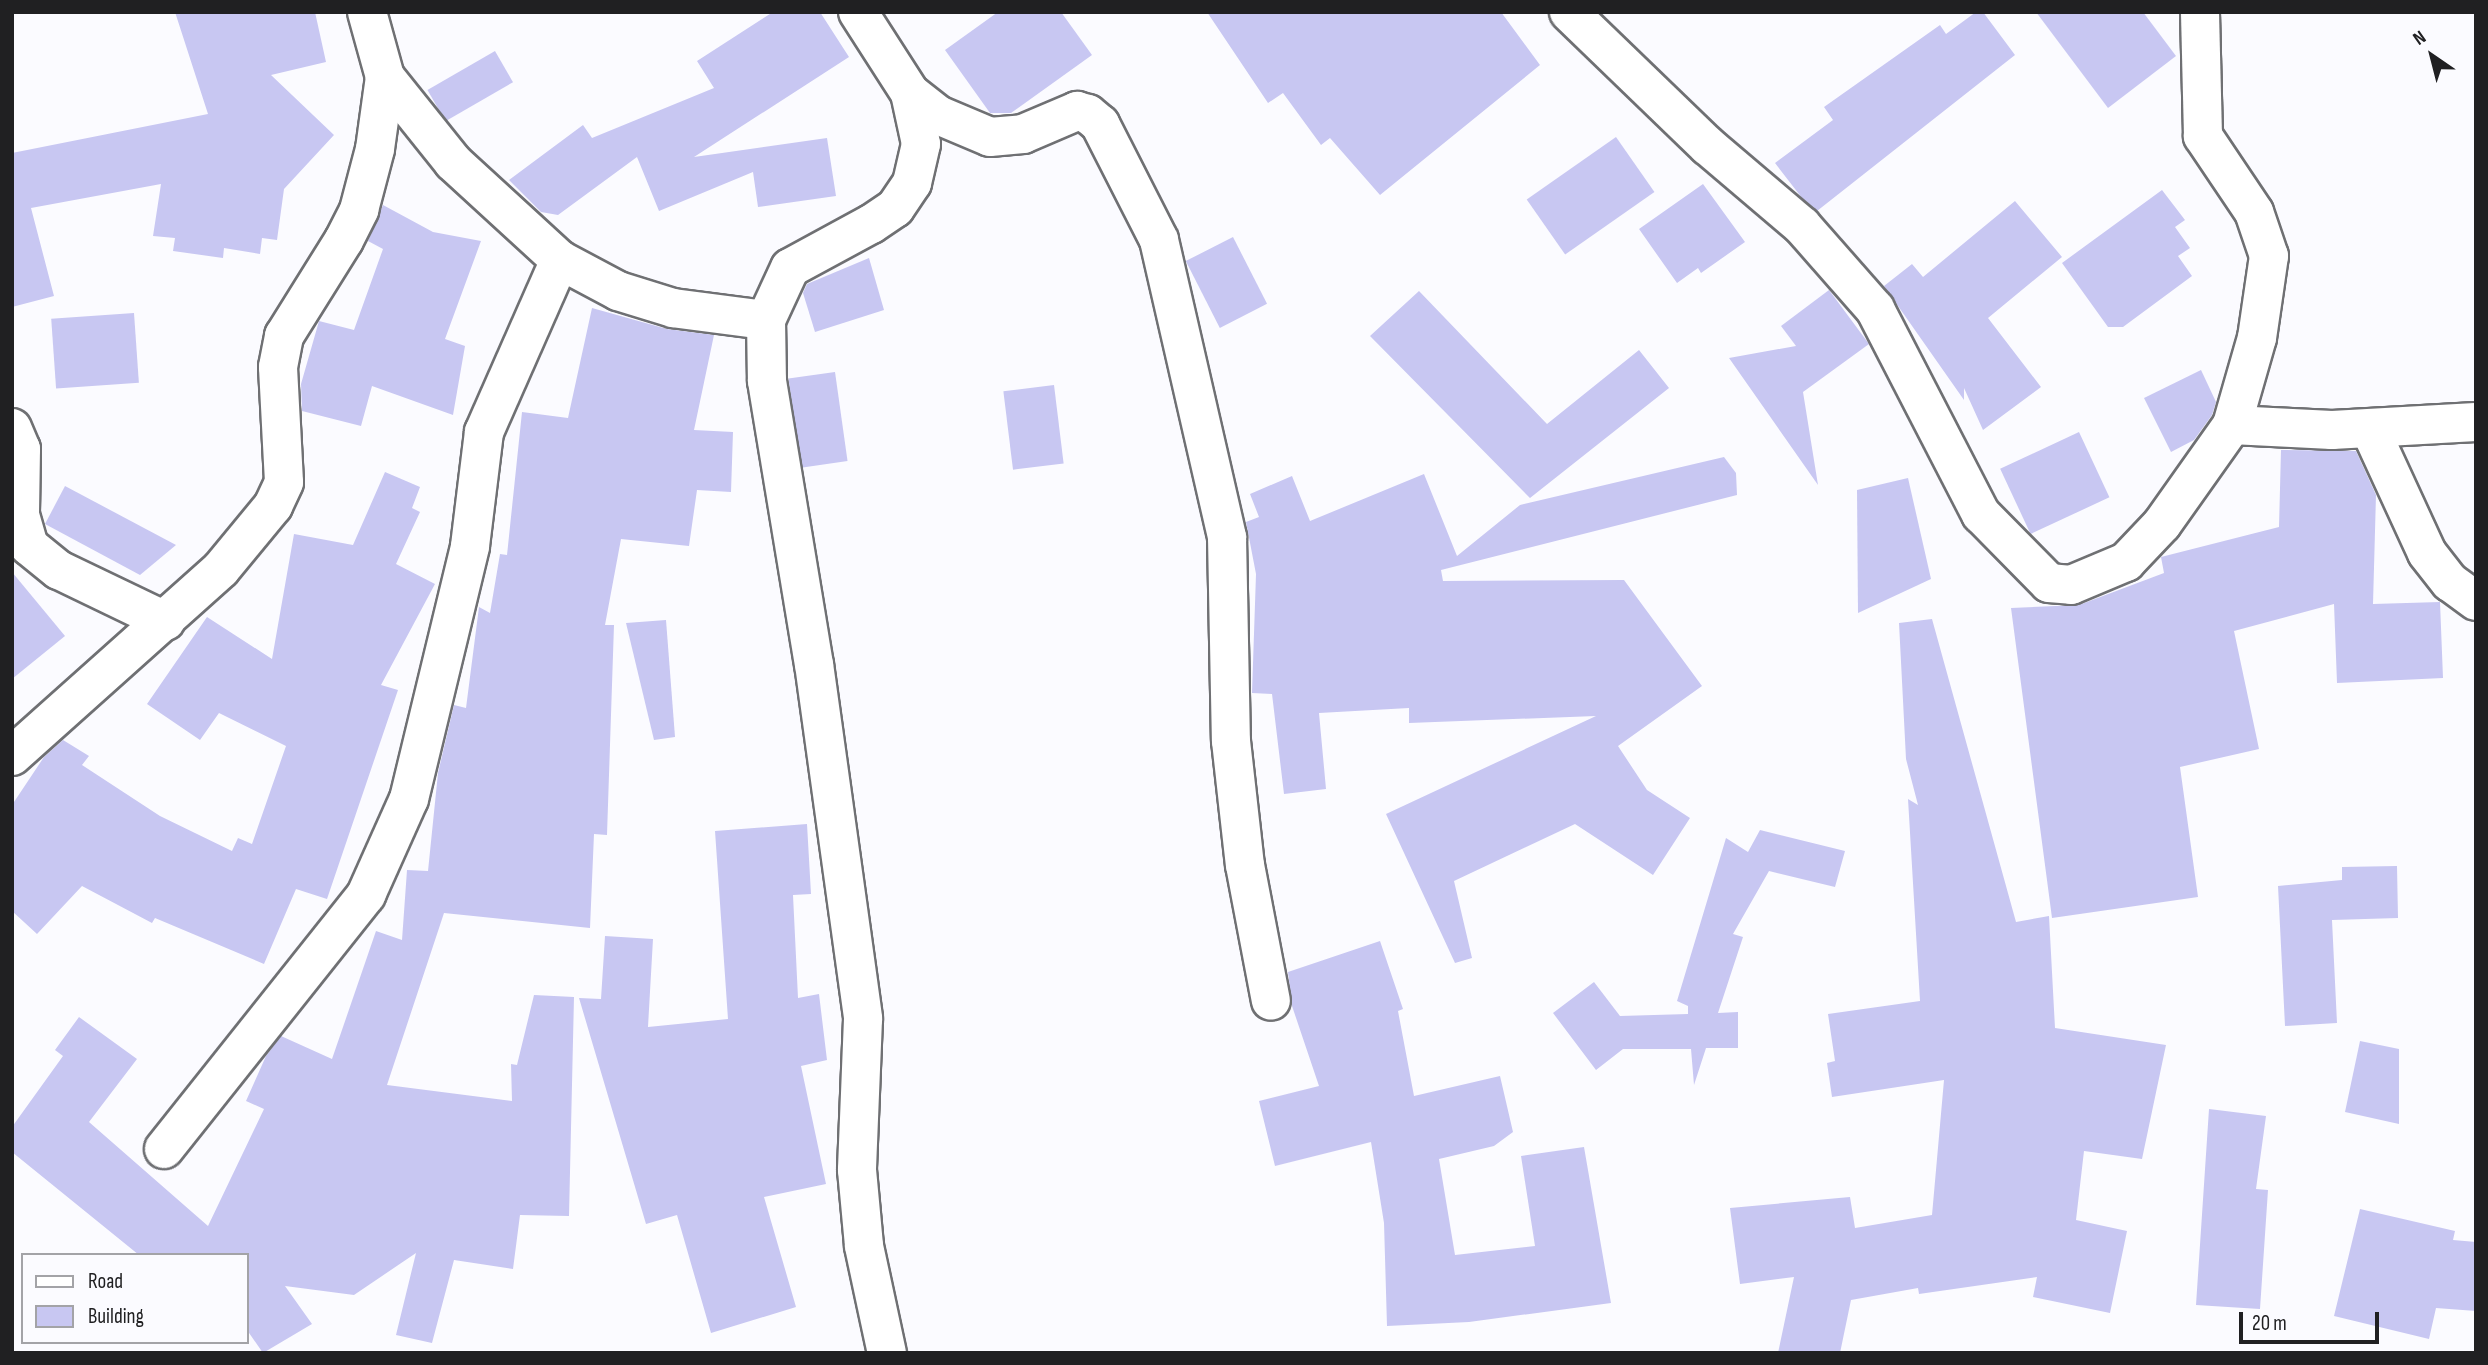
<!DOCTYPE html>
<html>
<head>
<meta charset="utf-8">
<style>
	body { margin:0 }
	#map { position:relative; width:2488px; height:1365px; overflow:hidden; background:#fbfbff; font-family:"Sofia Sans Condensed",sans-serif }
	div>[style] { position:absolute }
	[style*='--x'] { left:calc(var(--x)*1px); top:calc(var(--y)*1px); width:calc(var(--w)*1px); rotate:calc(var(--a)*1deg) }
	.building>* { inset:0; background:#c8c7f2; transform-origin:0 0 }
	.roads { filter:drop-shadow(2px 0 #6f7073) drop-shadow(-2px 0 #6f7073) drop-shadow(0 2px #6f7073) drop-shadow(0 -2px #6f7073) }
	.street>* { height:38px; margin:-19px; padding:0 19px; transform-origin:19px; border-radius:19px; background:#fff }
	span { translate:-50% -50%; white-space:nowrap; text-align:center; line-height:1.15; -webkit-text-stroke:5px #fbfbff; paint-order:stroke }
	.frame { position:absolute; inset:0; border:14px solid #202022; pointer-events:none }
	.legend { position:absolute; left:21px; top:1253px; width:228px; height:91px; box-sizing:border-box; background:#fbfbff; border:2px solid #a3a3a7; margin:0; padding:9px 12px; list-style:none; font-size:21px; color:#202022 }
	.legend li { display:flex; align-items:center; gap:14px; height:35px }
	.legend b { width:35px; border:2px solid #a3a3a7 }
	.north { position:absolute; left:2397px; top:21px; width:70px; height:70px; -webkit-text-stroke:5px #fbfbff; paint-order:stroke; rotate:325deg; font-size:19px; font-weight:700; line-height:28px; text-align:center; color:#202022 }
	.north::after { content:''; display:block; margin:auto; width:24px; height:32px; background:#202022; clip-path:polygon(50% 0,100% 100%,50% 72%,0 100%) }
	.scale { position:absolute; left:2239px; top:1312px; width:140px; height:32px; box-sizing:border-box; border:4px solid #202022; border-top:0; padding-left:9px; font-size:21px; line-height:24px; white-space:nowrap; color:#202022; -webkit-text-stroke:5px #fbfbff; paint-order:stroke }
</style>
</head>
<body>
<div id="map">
	<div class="building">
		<div style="clip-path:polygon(175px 12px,315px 12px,326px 62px,271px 75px,334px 135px,284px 189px,277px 240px,262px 238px,260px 254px,224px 248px,223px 258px,173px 251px,175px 238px,153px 236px,161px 184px,31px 208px,54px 296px,12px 307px,12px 153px,208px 114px)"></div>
		<div style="clip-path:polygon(773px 12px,820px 12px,849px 57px,694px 157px,827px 138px,836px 196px,758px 207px,753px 172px,659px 211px,637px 157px,558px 215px,541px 212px,509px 180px,583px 125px,592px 138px,714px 88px,697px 61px)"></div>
		<div style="clip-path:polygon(998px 12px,1061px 12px,1092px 55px,1011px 113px,990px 113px,945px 50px)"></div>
		<div style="clip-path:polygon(1207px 12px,1501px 12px,1540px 65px,1380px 195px,1330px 138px,1321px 145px,1283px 93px,1268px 103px)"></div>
		<div style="clip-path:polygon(1976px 12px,1983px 12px,2015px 55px,1817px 211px,1802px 198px,1775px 163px,1833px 120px,1824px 107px,1940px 25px,1946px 34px)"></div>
		<div style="clip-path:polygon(2036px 12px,2143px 12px,2176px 56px,2108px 108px)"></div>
		<div style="left:495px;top:51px;width:36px;height:78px;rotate:60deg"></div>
		<div style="left:1616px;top:137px;width:67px;height:109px;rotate:55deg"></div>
		<div style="clip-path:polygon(1703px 184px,1745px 242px,1701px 273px,1698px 268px,1677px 283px,1639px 229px)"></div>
		<div style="clip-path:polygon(2162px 190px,2185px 220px,2175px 227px,2190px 248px,2178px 256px,2192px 276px,2123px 327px,2108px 327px,2062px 263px)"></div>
		<div style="clip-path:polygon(2015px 201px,2062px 257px,1988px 318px,2041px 387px,1983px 430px,1964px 388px,1964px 400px,1884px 286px,1912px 264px,1923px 277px)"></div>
		<div style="clip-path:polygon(383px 205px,433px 232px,481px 241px,445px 339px,465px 346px,453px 415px,372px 386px,361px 426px,302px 411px,301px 384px,319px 321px,354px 330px,383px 249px,368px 241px)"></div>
		<div style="left:1233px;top:237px;width:75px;height:53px;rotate:63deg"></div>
		<div style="clip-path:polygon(869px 258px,884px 310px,815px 332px,803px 293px,807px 284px)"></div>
		<div style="clip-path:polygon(1829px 290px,1869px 344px,1803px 392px,1818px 485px,1729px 358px,1796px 346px,1781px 326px)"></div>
		<div style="clip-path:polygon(1419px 291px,1547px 424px,1639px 350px,1669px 388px,1530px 498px,1370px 336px)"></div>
		<div style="clip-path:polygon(592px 308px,667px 329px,714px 335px,694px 430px,733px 432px,731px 492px,697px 490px,689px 546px,621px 539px,605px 625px,614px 625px,607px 835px,594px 834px,590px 928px,444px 913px,387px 1085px,512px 1101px,511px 1064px,517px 1065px,534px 995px,574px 997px,569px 1216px,520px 1215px,513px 1269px,454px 1260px,432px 1343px,396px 1335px,416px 1253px,354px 1295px,285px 1286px,312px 1324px,263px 1353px,247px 1330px,247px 1255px,139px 1255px,12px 1152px,12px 1127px,63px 1056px,55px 1050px,79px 1017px,137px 1059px,89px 1122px,208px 1226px,264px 1109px,246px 1101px,266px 1056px,281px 1036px,332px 1059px,376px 931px,402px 940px,407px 870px,428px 871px,438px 773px,454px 705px,466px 708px,479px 607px,490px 613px,500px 554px,507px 555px,522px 412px,568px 418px)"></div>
		<div style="left:134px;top:313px;width:70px;height:83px;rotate:86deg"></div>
		<div style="clip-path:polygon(2201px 370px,2216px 402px,2212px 415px,2194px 440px,2171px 452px,2144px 398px)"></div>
		<div style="left:835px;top:372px;width:90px;height:47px;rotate:82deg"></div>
		<div style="left:1054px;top:385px;width:79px;height:51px;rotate:83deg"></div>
		<div style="left:2079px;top:432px;width:72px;height:87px;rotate:65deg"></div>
		<div style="clip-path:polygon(2281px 450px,2356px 451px,2376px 495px,2373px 604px,2440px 602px,2443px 678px,2337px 683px,2334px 604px,2234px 631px,2259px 749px,2180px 767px,2198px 897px,2052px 918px,2011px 608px,2079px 605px,2164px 573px,2161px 557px,2279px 527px)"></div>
		<div style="clip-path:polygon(1724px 457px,1736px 473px,1737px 495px,1441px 570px,1443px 581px,1624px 580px,1702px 686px,1618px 746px,1647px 790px,1690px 818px,1653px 875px,1575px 824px,1454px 881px,1472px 958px,1455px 963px,1386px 814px,1596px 716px,1409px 723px,1409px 708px,1319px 713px,1326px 789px,1284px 794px,1272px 694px,1252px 693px,1256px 574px,1246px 522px,1259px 517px,1250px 494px,1292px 476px,1310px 521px,1424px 474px,1457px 556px,1520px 505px)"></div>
		<div style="clip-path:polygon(385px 472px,420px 487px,412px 508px,420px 512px,396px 564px,435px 584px,381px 685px,398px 690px,327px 899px,296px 889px,264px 964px,155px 918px,152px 923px,82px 886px,37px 934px,12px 911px,12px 805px,44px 757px,63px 740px,89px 756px,82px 765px,160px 816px,232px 851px,238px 838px,252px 844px,286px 746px,219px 713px,200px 740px,147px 704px,207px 617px,272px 659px,294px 534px,353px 545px)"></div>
		<div style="clip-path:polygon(1908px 478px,1931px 579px,1858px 613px,1857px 490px)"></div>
		<div style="clip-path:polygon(65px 486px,176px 545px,140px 575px,45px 524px)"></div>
		<div style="clip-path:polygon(12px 572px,65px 636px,12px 679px)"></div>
		<div style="clip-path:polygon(1932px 619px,2016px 922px,2049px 916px,2055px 1028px,2166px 1045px,2142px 1159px,2084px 1151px,2076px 1220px,2127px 1231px,2110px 1313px,2033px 1297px,2037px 1277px,1919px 1294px,1918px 1288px,1851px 1300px,1840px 1353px,1778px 1353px,1794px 1277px,1740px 1284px,1730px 1208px,1850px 1197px,1855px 1228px,1932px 1215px,1944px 1080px,1832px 1097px,1827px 1063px,1835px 1061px,1828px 1014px,1920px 1001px,1908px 799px,1918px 805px,1906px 759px,1899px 623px)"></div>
		<div style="clip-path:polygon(666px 620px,675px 737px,654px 740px,626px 623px)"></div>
		<div style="clip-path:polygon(807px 824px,811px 894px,793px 895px,798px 998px,819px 994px,827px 1060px,801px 1066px,826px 1184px,764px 1197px,796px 1307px,711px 1333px,677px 1215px,646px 1224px,579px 998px,601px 999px,605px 936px,653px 939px,648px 1027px,728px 1019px,715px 831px)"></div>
		<div style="clip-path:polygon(1760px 830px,1845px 851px,1835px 887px,1769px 871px,1733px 934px,1743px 937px,1718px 1013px,1738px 1012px,1738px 1048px,1706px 1048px,1694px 1085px,1691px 1049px,1623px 1049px,1596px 1070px,1553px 1013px,1594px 982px,1620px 1016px,1688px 1014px,1688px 1006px,1677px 1001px,1726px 838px,1748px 852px)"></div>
		<div style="clip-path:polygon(2397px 866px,2398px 918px,2332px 920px,2337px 1023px,2285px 1026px,2278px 886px,2342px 880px,2342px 867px)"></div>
		<div style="clip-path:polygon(1380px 941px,1403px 1009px,1398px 1011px,1414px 1096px,1500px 1076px,1513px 1132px,1494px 1146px,1439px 1159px,1455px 1255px,1535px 1246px,1521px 1156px,1584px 1147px,1611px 1303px,1469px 1322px,1387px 1326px,1384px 1223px,1371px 1142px,1275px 1166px,1259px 1101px,1319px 1086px,1292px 1006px,1288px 972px)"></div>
		<div style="clip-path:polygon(2360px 1041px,2399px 1049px,2399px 1124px,2345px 1112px)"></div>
		<div style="clip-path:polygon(2209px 1109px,2266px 1116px,2256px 1189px,2268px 1190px,2260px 1309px,2196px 1305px)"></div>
		<div style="clip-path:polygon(2360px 1209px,2455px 1231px,2453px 1240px,2476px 1242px,2476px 1311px,2436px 1308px,2429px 1339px,2334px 1316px)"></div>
	</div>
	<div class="roads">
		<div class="street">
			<div style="--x:858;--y:12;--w:96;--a:57.3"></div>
			<div style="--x:910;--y:93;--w:52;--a:77.8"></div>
			<div style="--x:921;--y:144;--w:40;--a:103"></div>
			<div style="--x:912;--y:183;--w:30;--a:124"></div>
			<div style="--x:895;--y:208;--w:29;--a:146"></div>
			<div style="--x:871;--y:224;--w:92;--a:151.5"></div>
			<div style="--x:790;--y:268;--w:57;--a:114.8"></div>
			<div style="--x:766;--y:320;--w:61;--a:89.1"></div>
			<div style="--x:767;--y:381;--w:287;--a:80.6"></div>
			<div style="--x:814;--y:664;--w:358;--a:82.1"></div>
			<div style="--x:863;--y:1019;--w:151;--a:92.3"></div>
			<div style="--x:857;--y:1170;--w:76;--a:84.7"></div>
			<div style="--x:864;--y:1246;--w:109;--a:77.9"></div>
			<div style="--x:1569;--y:12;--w:193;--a:44"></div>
			<div style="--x:1708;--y:146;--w:123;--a:40.4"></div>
			<div style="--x:1802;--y:226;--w:111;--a:48.7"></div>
			<div style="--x:1875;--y:309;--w:231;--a:62.7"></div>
			<div style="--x:1981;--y:514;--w:97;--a:45.4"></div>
			<div style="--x:2049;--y:583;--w:22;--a:5"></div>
			<div style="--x:2071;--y:585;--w:60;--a:-22.7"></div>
			<div style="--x:2126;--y:562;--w:52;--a:-46.5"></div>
			<div style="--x:2162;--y:524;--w:121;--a:-54.7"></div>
			<div style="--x:2232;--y:425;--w:91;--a:-74"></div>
			<div style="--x:2257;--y:338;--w:83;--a:-81.7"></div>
			<div style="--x:2269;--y:256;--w:46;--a:-108.8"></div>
			<div style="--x:2254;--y:212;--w:92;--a:-123.9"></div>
			<div style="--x:2203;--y:136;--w:124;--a:-91.4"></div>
			<div style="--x:385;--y:77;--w:109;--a:51.3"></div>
			<div style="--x:453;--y:162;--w:145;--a:42.5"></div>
			<div style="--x:560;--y:260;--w:66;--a:28.1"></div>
			<div style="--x:618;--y:291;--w:58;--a:17.2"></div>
			<div style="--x:673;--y:308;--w:94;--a:7.4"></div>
			<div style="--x:910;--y:93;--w:36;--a:38"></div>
			<div style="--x:938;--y:115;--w:56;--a:22.9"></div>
			<div style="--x:990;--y:137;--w:33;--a:-5"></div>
			<div style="--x:1023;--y:134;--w:59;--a:-23.1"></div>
			<div style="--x:1077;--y:111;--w:11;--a:15"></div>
			<div style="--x:1088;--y:114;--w:16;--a:40"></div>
			<div style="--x:1100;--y:124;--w:130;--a:63"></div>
			<div style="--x:1159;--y:240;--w:305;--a:77.1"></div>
			<div style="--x:1227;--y:537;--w:204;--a:88.9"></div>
			<div style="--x:1231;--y:741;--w:125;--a:83.6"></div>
			<div style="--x:1245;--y:865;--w:138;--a:79.2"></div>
			<div style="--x:2232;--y:425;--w:100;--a:2.9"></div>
			<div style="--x:2332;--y:430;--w:144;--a:-3.2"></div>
			<div style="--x:12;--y:428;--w:23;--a:67"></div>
			<div style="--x:21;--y:449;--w:66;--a:90.9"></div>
			<div style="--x:20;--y:515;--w:32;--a:74"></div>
			<div style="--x:29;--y:546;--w:38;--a:39"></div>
			<div style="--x:59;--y:570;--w:118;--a:25.7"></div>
			<div style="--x:2370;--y:429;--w:136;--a:65.3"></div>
			<div style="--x:2427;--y:553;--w:37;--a:52"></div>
			<div style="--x:2450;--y:582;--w:32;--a:36"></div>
			<div style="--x:12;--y:756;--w:280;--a:-41.8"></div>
			<div style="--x:221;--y:569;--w:82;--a:-50.5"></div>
			<div style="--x:273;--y:506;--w:26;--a:-65"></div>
			<div style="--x:284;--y:482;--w:115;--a:-93"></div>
			<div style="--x:278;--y:367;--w:32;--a:-79"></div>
			<div style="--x:284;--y:336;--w:113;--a:-58"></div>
			<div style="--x:344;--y:240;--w:34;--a:-63"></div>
			<div style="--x:359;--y:210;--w:63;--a:-75.3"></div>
			<div style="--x:375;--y:149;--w:73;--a:-82.1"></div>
			<div style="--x:385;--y:77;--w:67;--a:-105.5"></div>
			<div style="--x:164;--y:1149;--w:325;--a:-51.5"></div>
			<div style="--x:366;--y:895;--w:105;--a:-65.9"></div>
			<div style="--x:409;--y:799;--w:260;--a:-76.4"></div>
			<div style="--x:470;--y:546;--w:115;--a:-83"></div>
			<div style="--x:484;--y:432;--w:188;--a:-66.2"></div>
		</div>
	</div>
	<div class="frame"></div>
	<ul class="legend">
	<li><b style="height:9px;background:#fff"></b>Road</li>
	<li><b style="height:19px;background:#c8c7f2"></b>Building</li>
	</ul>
	<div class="north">N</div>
	<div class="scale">20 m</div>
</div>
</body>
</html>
